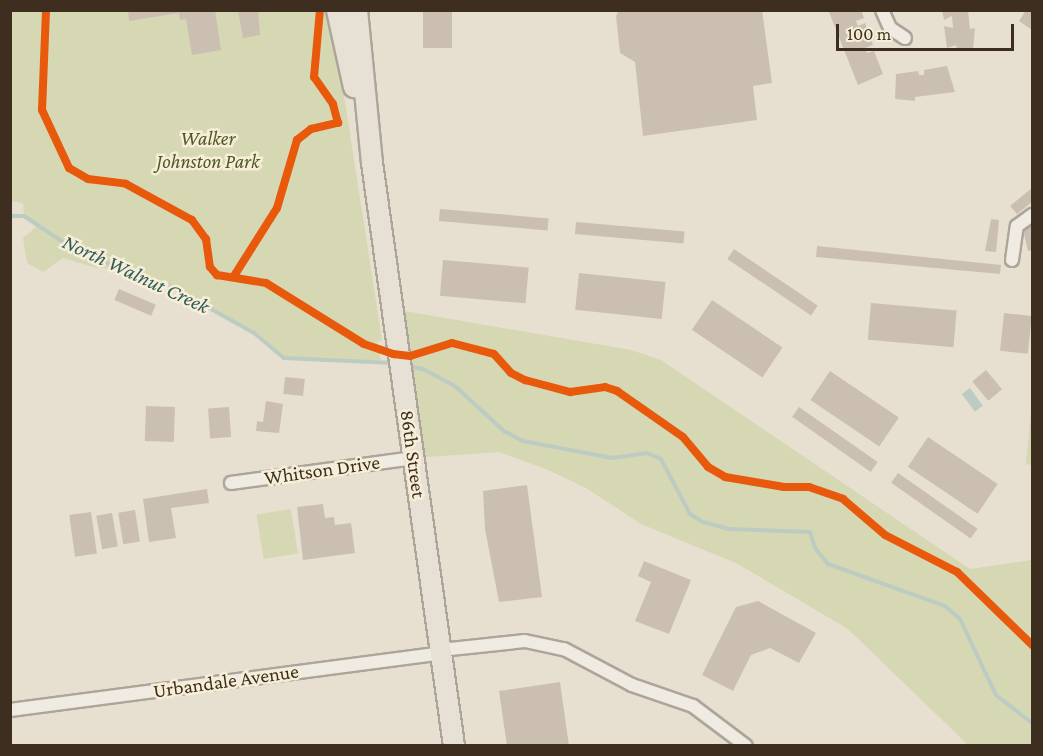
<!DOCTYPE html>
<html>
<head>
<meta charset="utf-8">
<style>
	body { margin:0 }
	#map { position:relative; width:1043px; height:756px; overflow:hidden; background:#e7e0d1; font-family:"Crimson Pro",serif }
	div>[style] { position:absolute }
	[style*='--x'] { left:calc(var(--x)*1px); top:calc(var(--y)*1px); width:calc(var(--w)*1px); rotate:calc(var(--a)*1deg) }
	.green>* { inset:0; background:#d6d7b3; transform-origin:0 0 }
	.water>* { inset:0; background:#bcccc2; transform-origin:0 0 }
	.stream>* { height:4px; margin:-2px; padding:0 2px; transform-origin:2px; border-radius:2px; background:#bcccc2 }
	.building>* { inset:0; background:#cbbfb2; transform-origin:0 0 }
	.roads { filter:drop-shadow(2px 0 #ada599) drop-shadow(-2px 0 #ada599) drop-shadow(0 2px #ada599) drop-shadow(0 -2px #ada599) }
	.minor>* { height:12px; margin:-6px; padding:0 6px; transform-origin:6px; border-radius:6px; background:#efebe3 }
	.primary>* { height:20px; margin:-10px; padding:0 10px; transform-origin:10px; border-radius:10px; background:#e6e1d4 }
	.cycleway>* { height:8px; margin:-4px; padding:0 4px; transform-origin:4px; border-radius:4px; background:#e8590c }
	span { translate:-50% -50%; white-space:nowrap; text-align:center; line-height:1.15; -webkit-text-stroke:5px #f7eed8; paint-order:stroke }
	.park-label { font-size:20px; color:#4d5a26; font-style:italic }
	.street-label { font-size:20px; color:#3d2e20 }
	.water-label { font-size:21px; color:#2f5d5a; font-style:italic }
	.frame { position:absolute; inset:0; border:12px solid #3d2e20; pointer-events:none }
	.scale { position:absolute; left:836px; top:24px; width:178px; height:27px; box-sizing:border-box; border:3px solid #3d2e20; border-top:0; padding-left:8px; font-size:18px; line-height:21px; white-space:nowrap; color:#3d2e20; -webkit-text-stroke:4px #f7eed8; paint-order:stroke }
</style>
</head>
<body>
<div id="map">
	<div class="green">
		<div style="clip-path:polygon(10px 11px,331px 11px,382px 340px,377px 342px,381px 360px,312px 361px,284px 358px,254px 333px,168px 285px,138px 278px,113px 265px,109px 269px,93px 267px,63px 258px,43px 272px,27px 263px,23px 238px,36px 227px,24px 216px,23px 203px,11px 201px)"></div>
		<div style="clip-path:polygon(393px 309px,631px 350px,661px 360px,970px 569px,1032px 560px,1032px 745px,968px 745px,848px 629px,738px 564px,641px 524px,586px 488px,548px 470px,499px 452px,413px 458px)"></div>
		<div style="clip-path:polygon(1032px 403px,1032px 465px,1026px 464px)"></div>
		<div style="left:291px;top:509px;width:45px;height:35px;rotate:81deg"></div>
	</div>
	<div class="water">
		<div style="left:970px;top:388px;width:22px;height:10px;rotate:54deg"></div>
	</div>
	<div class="stream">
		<div style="--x:10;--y:216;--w:14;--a:0"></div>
		<div style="--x:24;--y:216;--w:43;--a:33.7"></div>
		<div style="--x:60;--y:240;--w:87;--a:26"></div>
		<div style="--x:138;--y:278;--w:31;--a:13"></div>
		<div style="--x:168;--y:285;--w:98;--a:29.2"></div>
		<div style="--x:254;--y:333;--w:39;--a:40"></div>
		<div style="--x:284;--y:358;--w:109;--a:2.6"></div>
		<div style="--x:406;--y:366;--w:17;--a:10"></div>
		<div style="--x:423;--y:369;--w:36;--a:28"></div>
		<div style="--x:455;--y:386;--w:67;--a:42.6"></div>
		<div style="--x:504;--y:431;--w:21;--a:28"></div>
		<div style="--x:523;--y:441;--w:91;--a:10.8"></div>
		<div style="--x:612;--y:458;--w:35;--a:-8"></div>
		<div style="--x:647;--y:453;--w:15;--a:23"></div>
		<div style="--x:661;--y:459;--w:62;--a:62.2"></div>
		<div style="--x:690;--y:514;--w:15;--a:32"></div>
		<div style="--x:703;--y:522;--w:27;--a:15"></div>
		<div style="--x:729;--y:529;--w:81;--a:2.1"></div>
		<div style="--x:810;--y:532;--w:17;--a:73"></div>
		<div style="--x:815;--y:548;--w:21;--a:51"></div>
		<div style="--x:828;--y:564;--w:124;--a:19.7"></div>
		<div style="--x:945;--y:606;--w:20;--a:41"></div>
		<div style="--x:960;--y:619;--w:84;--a:64.7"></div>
		<div style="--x:996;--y:695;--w:46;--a:37.9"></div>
	</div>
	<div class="building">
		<div style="clip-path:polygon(128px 10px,215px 10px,221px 50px,192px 55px,186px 19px,180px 20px,179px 13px,129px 21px)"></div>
		<div style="clip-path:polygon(238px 10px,258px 10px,260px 35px,243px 38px)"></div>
		<div style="left:423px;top:10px;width:29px;height:38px"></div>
		<div style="clip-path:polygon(619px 10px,762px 10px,772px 83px,753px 86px,757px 120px,643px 136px,635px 62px,620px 53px,616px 16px)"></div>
		<div style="clip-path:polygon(861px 10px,864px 18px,856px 21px,858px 26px,865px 23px,873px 45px,865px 48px,867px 53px,874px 51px,883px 74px,858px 85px,829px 12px)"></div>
		<div style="clip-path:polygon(942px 10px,968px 10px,970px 29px,975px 28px,973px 49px,957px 51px,956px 45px,947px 48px,944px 26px,953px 28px,952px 16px,944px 20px)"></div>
		<div style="clip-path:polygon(1026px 10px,1032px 10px,1032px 30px,1019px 21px)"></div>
		<div style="clip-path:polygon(947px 66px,955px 92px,915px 97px,915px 101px,895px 99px,896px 74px,918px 71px,919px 75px,924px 75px,924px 70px)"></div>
		<div style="clip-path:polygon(1032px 188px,1032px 202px,1017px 214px,1010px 206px)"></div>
		<div style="left:440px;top:209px;width:109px;height:12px;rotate:5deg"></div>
		<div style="clip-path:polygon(991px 219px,999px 220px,996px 252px,985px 251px)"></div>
		<div style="left:576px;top:222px;width:109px;height:12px;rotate:5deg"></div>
		<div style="clip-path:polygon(1032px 226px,1032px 250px,1028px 251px,1023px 229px)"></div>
		<div style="clip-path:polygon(817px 246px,1001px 265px,1000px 274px,816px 257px)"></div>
		<div style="left:734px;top:249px;width:101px;height:12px;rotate:34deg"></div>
		<div style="left:443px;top:260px;width:86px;height:36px;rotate:5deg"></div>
		<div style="left:579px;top:273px;width:87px;height:37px;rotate:6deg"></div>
		<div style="left:119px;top:289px;width:40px;height:12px;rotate:23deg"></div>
		<div style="left:712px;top:300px;width:85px;height:36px;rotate:34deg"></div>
		<div style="left:871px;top:303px;width:86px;height:37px;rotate:5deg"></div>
		<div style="left:1004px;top:313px;width:28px;height:38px;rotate:6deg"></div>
		<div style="left:986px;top:370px;width:25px;height:18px;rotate:50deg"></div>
		<div style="left:830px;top:371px;width:83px;height:35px;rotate:34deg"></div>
		<div style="left:285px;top:377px;width:20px;height:17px;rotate:6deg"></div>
		<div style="clip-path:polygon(266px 401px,283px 404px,279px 433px,256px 431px,257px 421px,263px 422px)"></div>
		<div style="left:146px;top:406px;width:29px;height:35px;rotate:2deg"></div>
		<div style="left:229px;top:407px;width:30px;height:21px;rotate:86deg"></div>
		<div style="left:799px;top:407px;width:96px;height:12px;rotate:35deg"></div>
		<div style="left:928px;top:437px;width:84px;height:36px;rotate:34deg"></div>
		<div style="left:898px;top:473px;width:97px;height:12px;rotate:35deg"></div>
		<div style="clip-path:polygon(527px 485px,542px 597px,499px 602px,485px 529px,483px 491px)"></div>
		<div style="clip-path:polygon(207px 489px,209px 503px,171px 508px,176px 538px,149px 542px,143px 499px)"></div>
		<div style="clip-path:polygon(323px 504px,325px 518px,334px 517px,335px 525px,351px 523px,355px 553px,303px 560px,297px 507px)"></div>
		<div style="left:135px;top:510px;width:32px;height:17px;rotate:81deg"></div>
		<div style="left:91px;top:512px;width:42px;height:22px;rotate:82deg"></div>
		<div style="left:112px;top:513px;width:34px;height:16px;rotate:80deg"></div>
		<div style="clip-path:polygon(644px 561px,691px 580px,669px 634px,635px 621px,651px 582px,638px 576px)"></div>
		<div style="clip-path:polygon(758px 601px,816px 633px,799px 663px,770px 648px,751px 655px,733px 691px,702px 675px,736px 607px)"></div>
		<div style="clip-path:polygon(560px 682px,569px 746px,507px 746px,499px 691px)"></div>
	</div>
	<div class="roads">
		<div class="minor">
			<div style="--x:882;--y:10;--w:20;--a:66"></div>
			<div style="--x:890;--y:28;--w:18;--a:34"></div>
			<div style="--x:1012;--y:260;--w:34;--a:-82"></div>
			<div style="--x:1017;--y:226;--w:19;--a:-36"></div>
			<div style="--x:231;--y:483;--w:184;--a:-7.8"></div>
			<div style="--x:441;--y:650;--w:84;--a:-6.1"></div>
			<div style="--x:525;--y:641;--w:40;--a:12"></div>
			<div style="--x:564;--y:649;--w:77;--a:27.9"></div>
			<div style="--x:632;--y:685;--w:65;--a:19"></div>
			<div style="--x:693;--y:706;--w:66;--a:37"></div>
			<div style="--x:10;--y:710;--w:435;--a:-7.5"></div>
		</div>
		<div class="primary">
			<div style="--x:337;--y:10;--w:79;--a:77.6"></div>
			<div style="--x:357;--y:10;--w:154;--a:84.4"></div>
			<div style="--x:372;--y:163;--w:589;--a:81.99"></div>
		</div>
	</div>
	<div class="cycleway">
		<div style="--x:42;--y:110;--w:64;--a:65"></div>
		<div style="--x:69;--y:168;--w:22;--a:30"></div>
		<div style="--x:88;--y:179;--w:38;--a:7"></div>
		<div style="--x:126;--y:184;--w:75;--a:28.6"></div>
		<div style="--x:192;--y:220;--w:24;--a:54"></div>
		<div style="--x:206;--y:239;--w:28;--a:82"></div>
		<div style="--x:210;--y:267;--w:11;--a:49"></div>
		<div style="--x:217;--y:275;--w:50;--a:9.3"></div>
		<div style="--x:266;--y:283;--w:115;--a:31.9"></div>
		<div style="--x:364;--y:344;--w:31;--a:19"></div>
		<div style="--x:393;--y:354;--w:17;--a:7"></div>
		<div style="--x:410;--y:356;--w:44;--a:-17.2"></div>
		<div style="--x:452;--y:343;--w:43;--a:14.7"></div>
		<div style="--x:494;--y:354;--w:25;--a:48"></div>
		<div style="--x:511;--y:373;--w:16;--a:27"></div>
		<div style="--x:525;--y:380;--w:47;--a:14.9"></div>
		<div style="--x:570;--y:392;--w:35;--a:-8"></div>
		<div style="--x:605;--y:387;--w:13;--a:18"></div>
		<div style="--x:617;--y:391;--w:80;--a:34.9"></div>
		<div style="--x:683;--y:437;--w:39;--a:50"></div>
		<div style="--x:708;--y:467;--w:20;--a:30"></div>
		<div style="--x:725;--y:477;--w:60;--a:9.6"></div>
		<div style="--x:784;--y:487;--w:25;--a:0"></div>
		<div style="--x:809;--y:487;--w:36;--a:19"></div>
		<div style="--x:843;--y:499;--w:55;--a:40.6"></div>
		<div style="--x:885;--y:535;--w:81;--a:27.2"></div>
		<div style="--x:957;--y:572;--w:105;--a:44.2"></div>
		<div style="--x:42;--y:110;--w:100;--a:-87.7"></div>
		<div style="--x:234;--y:276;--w:80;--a:-57.7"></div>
		<div style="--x:277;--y:208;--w:71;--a:-73.6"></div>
		<div style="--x:297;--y:140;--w:18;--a:-38"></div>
		<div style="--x:311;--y:129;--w:28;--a:-13"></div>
		<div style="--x:338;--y:123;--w:20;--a:-105"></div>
		<div style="--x:333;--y:104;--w:33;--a:-125"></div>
		<div style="--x:314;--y:77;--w:67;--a:-84.9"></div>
	</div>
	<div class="park-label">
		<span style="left:208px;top:150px">Walker<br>Johnston Park</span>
	</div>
	<div class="street-label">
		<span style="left:413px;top:454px;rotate:82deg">86th Street</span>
		<span style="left:322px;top:470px;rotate:-8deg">Whitson Drive</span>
		<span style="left:226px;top:681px;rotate:-8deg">Urbandale Avenue</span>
	</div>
	<div class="water-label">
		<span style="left:136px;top:274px;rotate:25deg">North Walnut Creek</span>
	</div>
	<div class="frame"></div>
	<div class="scale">100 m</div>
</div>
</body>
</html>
